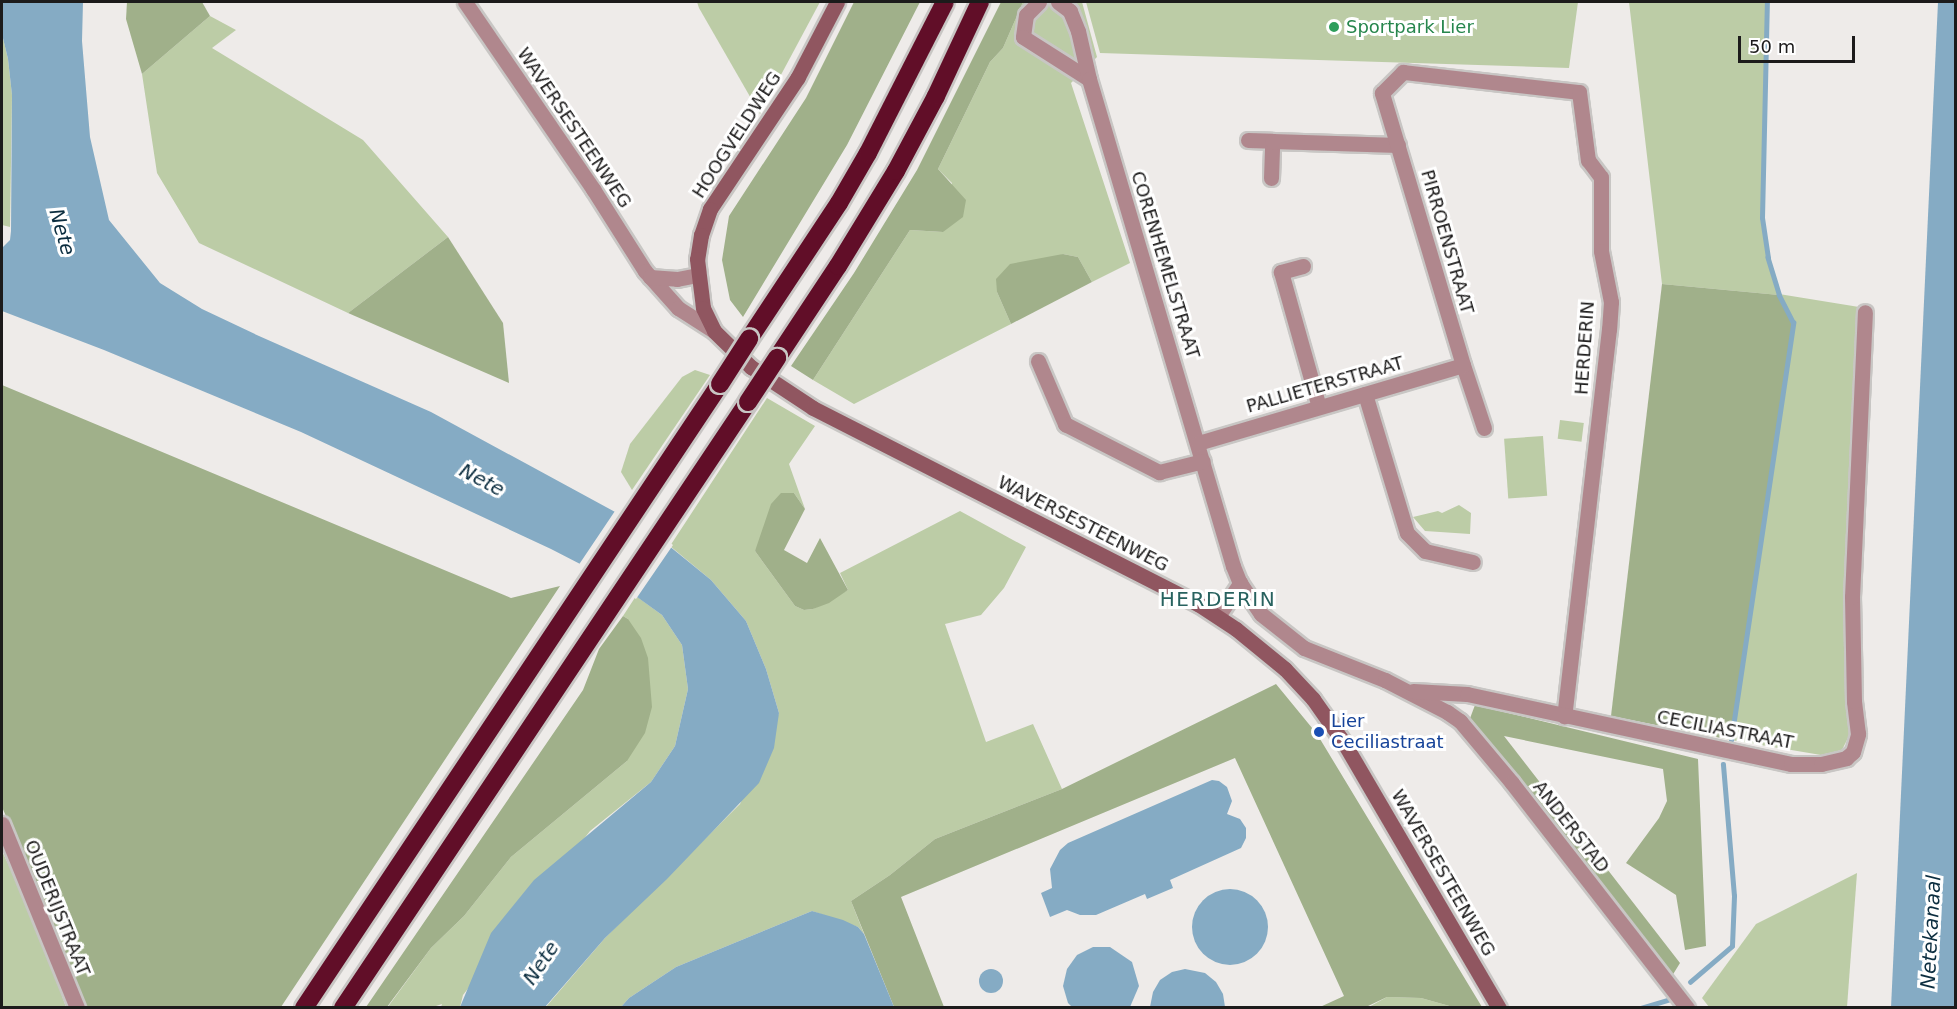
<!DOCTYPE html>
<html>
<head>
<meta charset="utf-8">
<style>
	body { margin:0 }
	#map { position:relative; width:1957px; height:1009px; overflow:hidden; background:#eeebe9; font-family:"DejaVu Sans",sans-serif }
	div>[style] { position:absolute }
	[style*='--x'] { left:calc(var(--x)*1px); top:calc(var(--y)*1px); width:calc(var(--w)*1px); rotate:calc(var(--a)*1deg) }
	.green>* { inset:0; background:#bccca6; transform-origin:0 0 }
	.forest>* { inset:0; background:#a0b08a }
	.water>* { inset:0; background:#85abc4 }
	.round { border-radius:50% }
	.pier>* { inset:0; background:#eeebe9 }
	.stream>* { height:4.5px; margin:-2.25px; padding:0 2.25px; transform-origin:2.25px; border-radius:2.25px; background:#85abc4 }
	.roads { filter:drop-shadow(2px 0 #c8c6c4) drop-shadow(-2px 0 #c8c6c4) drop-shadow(0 2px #c8c6c4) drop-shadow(0 -2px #c8c6c4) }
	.street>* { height:15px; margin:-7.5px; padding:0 7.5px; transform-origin:7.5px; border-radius:7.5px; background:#b0878d }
	.secondary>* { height:15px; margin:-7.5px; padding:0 7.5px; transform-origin:7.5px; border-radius:7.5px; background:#905660 }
	.highway>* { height:18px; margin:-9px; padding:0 9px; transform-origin:9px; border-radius:9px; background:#610e28 }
	.bridges { filter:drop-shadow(2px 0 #c8c6c4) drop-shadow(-2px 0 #c8c6c4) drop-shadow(0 2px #c8c6c4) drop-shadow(0 -2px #c8c6c4) }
	.highway-bridge>* { height:18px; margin:-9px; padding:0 9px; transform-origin:9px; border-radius:9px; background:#610e28 }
	.dots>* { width:16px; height:16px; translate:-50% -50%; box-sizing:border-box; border:3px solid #fff; border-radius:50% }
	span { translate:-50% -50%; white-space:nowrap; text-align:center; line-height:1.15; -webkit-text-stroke:6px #fff; paint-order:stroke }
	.leisure-label { font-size:18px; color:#27864d }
	.left { translate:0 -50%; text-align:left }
	.street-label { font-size:18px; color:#1c1b1b }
	.transit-label { font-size:18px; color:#164399 }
	.water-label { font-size:20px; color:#0b2d3f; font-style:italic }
	.neighbourhood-label { font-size:20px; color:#28625f; letter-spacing:1.5px }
	.frame { position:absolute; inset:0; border:3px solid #1c1b1b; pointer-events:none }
	.scale { position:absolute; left:1738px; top:36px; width:117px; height:27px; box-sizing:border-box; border:3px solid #1c1b1b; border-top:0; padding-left:8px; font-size:18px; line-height:21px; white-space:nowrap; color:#1c1b1b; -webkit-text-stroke:4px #fff; paint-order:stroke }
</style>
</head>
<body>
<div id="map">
	<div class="green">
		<div style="clip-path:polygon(697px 2px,820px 2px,760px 114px,699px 8px)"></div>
		<div style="clip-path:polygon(1023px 2px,1082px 2px,1097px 57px,1071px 83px,1130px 263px,1092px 282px,1078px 257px,1063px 254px,997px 292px,1011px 324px,854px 404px,813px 380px,910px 230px,943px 232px,952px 183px,938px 169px,990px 62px,1003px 48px)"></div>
		<div style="clip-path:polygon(1086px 2px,1578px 2px,1569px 68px,1100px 53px)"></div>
		<div style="clip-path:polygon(1629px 2px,1767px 2px,1762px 218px,1768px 258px,1779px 294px,1859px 307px,1847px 705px,1851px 732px,1842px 750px,1821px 755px,1731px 740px,1792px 323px,1779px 295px,1662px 284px)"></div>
		<div style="clip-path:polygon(210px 16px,236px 30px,212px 48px,363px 140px,448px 237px,348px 313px,199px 243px,157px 173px,142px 74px)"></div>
		<div style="clip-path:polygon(2px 34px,8px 59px,12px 95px,10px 227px,2px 225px)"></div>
		<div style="clip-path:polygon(695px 370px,710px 375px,632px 490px,621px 472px,630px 444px,682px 377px)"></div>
		<div style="clip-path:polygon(767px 398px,815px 426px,789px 464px,805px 509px,794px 493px,755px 551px,795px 606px,804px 610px,813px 609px,848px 590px,840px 573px,960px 511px,1026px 547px,1004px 588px,981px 615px,945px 624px,986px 742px,1033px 724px,1062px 789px,935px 839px,890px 875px,851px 901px,864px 934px,858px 927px,812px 911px,676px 967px,629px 998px,621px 1007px,545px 1008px,605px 938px,740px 804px,779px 713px,766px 669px,746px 621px,711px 580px,670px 546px)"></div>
		<div style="left:1560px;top:420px;width:24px;height:19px;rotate:7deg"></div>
		<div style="left:1543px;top:436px;width:60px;height:39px;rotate:86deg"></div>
		<div style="clip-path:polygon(1459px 505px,1471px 513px,1470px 534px,1425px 531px,1413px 517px,1438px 511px,1442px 513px)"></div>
		<div style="clip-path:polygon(636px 596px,662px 615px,682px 645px,688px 689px,675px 746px,651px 782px,590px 831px,463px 995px,460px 1007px,441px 1007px,442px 1004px,433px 1007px,387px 1008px,431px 948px,464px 916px,511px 857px,627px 761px,628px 619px,623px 616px)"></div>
		<div style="clip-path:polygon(2px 851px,35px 919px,66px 1007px,2px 1007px)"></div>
		<div style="clip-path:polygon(1857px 873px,1847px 1007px,1709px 1007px,1702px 998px,1756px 924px)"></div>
		<div style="clip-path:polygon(1387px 997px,1421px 998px,1453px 1007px,1367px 1008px)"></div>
	</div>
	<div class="forest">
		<div style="clip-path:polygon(127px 2px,202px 2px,210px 16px,142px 74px,126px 19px)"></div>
		<div style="clip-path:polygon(854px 2px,920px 2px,847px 145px,743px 317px,730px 300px,722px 260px,729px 216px,806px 98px)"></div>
		<div style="clip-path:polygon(1001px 2px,1023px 2px,1003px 48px,990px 62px,938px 169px,966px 200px,963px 217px,943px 232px,910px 230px,813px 380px,791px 366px,854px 273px,917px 170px)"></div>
		<div style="clip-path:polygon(448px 237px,503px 323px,509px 383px,348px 313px)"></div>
		<div style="clip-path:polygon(1063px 254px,1078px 257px,1092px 282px,1011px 324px,997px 292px,996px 279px,1010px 264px)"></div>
		<div style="clip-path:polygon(1662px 284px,1779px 295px,1793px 323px,1731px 740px,1611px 716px)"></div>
		<div style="clip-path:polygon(2px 385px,511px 598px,560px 586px,281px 1007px,85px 1007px,61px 944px,2px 807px)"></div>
		<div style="clip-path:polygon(781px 493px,794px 493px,805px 509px,784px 550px,807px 563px,820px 538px,848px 590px,829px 603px,813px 609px,804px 610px,795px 606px,755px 551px,771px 504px)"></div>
		<div style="clip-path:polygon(623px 616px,628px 619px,641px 638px,648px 658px,652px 707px,645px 733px,627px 761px,511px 857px,464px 916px,431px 948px,387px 1007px,366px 1007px,583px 690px,599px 649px)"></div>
		<div style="clip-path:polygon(1276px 684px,1317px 734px,1482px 1007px,1453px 1007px,1421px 998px,1387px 997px,1366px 1007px,1320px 1007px,1344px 996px,1235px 758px,901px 897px,944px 1007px,894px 1007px,851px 901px,890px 875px,935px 839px,1062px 789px)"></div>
		<div style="clip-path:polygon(1475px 705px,1698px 759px,1706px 946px,1685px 950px,1676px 895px,1626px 863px,1659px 818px,1667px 801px,1663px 769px,1504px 736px,1680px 963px,1672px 976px,1469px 721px)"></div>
	</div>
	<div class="water">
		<div style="clip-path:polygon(2px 2px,83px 2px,82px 41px,90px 137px,109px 220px,160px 283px,202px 309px,259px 336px,431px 412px,652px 532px,711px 580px,746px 621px,766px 669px,779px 713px,774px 748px,759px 783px,667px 879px,605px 938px,545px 1007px,460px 1007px,491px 933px,534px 880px,651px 782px,675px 746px,688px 689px,682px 645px,662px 615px,619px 584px,551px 549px,301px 432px,104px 350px,2px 311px,2px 248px,10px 240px,11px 231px,12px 95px,8px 59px,2px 34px)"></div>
		<div style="clip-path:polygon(1938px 2px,1956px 2px,1956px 1007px,1891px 1008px)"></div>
		<div style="clip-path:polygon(1212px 780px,1219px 781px,1227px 787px,1232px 801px,1227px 814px,1240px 819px,1246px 828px,1246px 838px,1241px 848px,1170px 880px,1173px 888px,1147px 899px,1145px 894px,1096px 915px,1080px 915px,1067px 910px,1050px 917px,1041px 893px,1052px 888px,1050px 869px,1060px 850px,1068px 843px)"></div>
		<div class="round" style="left:1192px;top:889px;width:76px;height:76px"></div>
		<div style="clip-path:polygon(812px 911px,843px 920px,858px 927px,864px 934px,894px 1007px,621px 1007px,629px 998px,676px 967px)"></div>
		<div style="clip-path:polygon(1093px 947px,1110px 947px,1132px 962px,1139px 986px,1130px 1007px,1072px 1007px,1068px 1003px,1063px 986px,1067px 969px,1077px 955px)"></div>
		<div class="round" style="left:979px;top:969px;width:24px;height:24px"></div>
		<div style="clip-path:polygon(1185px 969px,1205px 973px,1216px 982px,1223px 994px,1225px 1007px,1150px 1007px,1153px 992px,1160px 980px,1172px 972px)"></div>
	</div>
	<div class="pier">
		<div style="clip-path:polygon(617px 508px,654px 529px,673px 545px,636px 599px,617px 586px,578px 566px)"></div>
	</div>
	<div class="stream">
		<div style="--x:1731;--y:740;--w:422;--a:-81.5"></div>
		<div style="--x:1793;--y:323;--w:31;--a:-117"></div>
		<div style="--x:1779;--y:295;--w:39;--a:-107"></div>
		<div style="--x:1768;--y:258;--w:40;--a:-98.5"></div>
		<div style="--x:1762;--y:218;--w:216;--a:-88.7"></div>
		<div style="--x:1690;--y:982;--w:55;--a:-40.6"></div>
		<div style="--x:1732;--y:946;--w:50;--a:-87.7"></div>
		<div style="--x:1734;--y:896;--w:132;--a:-94.8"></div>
		<div style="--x:1641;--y:1008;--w:31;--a:-17"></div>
	</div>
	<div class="roads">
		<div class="street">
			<div style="--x:465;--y:2;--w:227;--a:55.6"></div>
			<div style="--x:593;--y:189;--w:97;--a:57.6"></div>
			<div style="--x:645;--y:271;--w:50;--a:48.3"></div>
			<div style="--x:678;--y:308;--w:43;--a:32.6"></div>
			<div style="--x:1039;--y:2;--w:18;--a:135"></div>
			<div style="--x:1026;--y:15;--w:22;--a:98"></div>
			<div style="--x:1023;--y:37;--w:78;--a:32.5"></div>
			<div style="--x:1089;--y:79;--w:49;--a:-102.9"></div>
			<div style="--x:1078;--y:31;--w:22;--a:-112"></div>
			<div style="--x:1070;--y:11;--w:15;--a:-143"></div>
			<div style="--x:1089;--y:79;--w:508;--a:73.53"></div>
			<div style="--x:1233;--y:566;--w:18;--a:68"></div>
			<div style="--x:1240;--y:583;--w:37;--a:56"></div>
			<div style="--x:1261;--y:614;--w:55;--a:38.3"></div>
			<div style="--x:1304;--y:648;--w:87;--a:21.6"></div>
			<div style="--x:1385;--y:680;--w:70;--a:27.3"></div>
			<div style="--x:1447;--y:712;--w:16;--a:35"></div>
			<div style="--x:1460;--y:721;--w:81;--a:50"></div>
			<div style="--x:1512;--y:783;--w:285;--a:52.1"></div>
			<div style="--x:1248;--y:140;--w:24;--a:2"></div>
			<div style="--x:1271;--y:178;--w:37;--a:-88"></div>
			<div style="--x:1272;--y:141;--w:126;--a:1.8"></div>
			<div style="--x:1303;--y:266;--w:23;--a:165"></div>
			<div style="--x:1281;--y:272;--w:140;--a:74.3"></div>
			<div style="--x:650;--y:277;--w:27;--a:4"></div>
			<div style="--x:677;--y:279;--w:21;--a:-11"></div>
			<div style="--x:1038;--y:361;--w:69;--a:66.8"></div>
			<div style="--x:1065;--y:424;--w:106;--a:27.1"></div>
			<div style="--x:1159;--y:472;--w:45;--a:-14"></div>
			<div style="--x:1365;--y:394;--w:145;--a:73.2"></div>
			<div style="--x:1407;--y:533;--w:25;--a:45"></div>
			<div style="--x:1425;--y:551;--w:49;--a:12.9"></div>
			<div style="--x:1484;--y:428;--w:66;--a:-108.4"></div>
			<div style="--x:1463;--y:365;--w:284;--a:-106.6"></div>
			<div style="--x:1382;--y:93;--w:30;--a:-45"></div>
			<div style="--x:1403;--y:72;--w:177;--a:6.5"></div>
			<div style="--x:1579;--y:92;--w:69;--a:82.5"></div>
			<div style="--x:1588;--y:160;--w:21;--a:53"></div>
			<div style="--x:1601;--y:177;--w:74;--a:90"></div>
			<div style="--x:1601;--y:251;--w:52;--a:78.9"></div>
			<div style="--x:1611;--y:302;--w:27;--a:94"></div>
			<div style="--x:1609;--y:329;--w:390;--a:96.6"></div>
			<div style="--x:1198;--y:443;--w:276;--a:-16.4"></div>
			<div style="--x:1218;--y:616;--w:40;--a:-56"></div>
			<div style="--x:1413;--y:691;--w:54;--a:3.2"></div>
			<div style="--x:1467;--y:694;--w:331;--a:12.2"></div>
			<div style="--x:1791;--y:764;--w:30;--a:0"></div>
			<div style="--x:1821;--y:764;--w:26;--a:-13"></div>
			<div style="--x:1846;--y:758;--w:9;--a:-41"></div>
			<div style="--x:1853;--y:752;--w:19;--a:-74"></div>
			<div style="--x:1858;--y:734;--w:33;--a:-97"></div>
			<div style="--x:1854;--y:701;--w:104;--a:-91.1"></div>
			<div style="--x:1852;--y:597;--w:285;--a:-87.4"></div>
			<div style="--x:2;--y:824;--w:199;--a:67.8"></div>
		</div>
		<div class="secondary">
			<div style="--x:837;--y:2;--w:85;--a:117.5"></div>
			<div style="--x:798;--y:77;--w:159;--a:123.7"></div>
			<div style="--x:710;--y:209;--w:28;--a:109"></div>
			<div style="--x:701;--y:235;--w:24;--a:99"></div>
			<div style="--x:697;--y:259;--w:49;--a:83"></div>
			<div style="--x:703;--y:308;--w:25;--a:64"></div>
			<div style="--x:714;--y:331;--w:52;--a:44.2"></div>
			<div style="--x:751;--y:367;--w:74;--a:33.5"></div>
			<div style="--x:813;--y:408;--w:432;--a:27"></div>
			<div style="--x:1198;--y:604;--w:45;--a:33.3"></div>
			<div style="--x:1236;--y:629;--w:63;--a:39.2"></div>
			<div style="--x:1285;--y:669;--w:41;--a:47"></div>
			<div style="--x:1313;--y:699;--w:54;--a:54.8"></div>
			<div style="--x:1344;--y:743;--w:307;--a:59.7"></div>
		</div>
		<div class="highway">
			<div style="--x:749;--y:339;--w:163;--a:-56.5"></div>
			<div style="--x:839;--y:203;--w:58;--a:-59.9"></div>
			<div style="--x:868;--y:153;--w:169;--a:-63"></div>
			<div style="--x:777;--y:358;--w:110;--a:-56.5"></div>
			<div style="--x:838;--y:266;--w:111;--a:-58.6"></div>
			<div style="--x:896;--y:171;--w:85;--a:-61.9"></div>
			<div style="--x:936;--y:96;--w:104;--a:-64.9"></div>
			<div style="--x:304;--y:1008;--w:750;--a:-56.31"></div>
			<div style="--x:343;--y:1008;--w:729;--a:-56.24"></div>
		</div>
	</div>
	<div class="bridges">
		<div class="highway-bridge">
			<div style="--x:720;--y:384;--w:54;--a:-57.2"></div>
			<div style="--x:748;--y:402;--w:53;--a:-56.6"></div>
		</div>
	</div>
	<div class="dots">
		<div style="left:1334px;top:27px;background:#2e9e5b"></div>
		<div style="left:1319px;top:732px;background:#1a4fb4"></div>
	</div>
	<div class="leisure-label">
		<span class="left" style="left:1346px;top:27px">Sportpark Lier</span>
	</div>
	<div class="street-label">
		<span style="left:574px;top:128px;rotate:56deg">WAVERSESTEENWEG</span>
		<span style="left:737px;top:135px;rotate:-57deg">HOOGVELDWEG</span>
		<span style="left:1447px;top:242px;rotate:74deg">PIRROENSTRAAT</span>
		<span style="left:1165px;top:265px;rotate:73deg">CORENHEMELSTRAAT</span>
		<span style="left:1585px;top:348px;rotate:-86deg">HERDERIN</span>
		<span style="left:1325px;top:385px;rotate:-16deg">PALLIETERSTRAAT</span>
		<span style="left:1083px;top:524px;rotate:27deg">WAVERSESTEENWEG</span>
		<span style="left:1725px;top:730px;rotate:11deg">CECILIASTRAAT</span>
		<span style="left:1571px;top:827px;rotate:52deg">ANDERSTAD</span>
		<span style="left:1443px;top:873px;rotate:60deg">WAVERSESTEENWEG</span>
		<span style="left:57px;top:908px;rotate:68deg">OUDERIJSTRAAT</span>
	</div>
	<div class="transit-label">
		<span class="left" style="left:1331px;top:732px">Lier<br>Ceciliastraat</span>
	</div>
	<div class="water-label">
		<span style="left:62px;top:232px;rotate:74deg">Nete</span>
		<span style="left:482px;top:480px;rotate:28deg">Nete</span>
		<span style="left:1931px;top:932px;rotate:-87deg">Netekanaal</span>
		<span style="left:541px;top:963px;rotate:-56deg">Nete</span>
	</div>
	<div class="neighbourhood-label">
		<span style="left:1218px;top:599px">HERDERIN</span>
	</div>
	<div class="frame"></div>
	<div class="scale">50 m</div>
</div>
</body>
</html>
